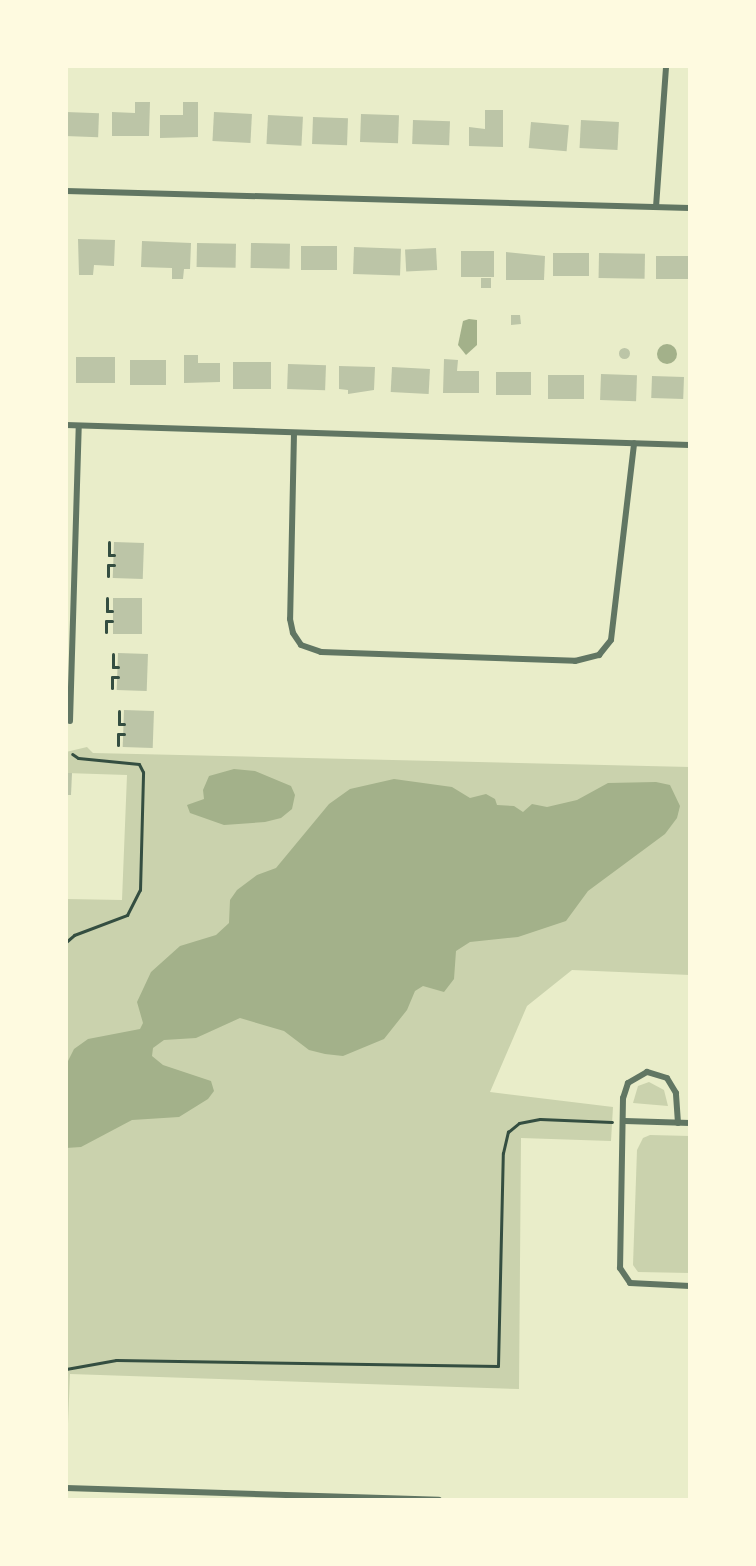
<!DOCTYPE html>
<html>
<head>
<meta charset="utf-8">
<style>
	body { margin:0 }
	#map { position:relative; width:756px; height:1566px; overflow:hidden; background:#e9edc9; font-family:"Zilla Slab",serif }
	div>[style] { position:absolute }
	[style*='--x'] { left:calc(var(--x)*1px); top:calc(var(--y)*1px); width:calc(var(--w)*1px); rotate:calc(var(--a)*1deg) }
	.green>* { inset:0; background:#cad2ad }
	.water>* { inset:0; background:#a3b18a }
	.round { border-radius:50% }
	.building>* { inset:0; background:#bcc5a7; transform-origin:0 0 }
	.path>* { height:3px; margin:-1.5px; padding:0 1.5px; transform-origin:1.5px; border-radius:1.5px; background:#344e41 }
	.minor>* { height:6px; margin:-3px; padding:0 3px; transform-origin:3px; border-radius:3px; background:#617663 }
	span { translate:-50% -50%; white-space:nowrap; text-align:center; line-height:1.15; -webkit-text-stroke:6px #fefae0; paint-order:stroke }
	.frame { position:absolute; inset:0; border:68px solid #fefae0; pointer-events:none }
</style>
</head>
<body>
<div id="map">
	<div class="green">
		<div style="clip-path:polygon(87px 747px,93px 753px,690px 767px,690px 975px,572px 970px,527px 1006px,490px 1092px,613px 1107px,611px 1141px,521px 1138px,519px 1389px,70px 1374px,66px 1473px,66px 899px,122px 900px,127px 775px,66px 773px,66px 752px)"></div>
		<div style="clip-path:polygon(649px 1082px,664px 1090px,668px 1106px,633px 1103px,638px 1086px)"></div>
		<div style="clip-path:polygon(650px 1135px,690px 1136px,690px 1273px,638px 1272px,633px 1265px,637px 1150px,643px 1138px)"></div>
	</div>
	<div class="water">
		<div style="clip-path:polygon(469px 319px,477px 320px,477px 345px,466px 355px,458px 345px,463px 321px)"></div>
		<div class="round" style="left:657px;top:344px;width:20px;height:20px"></div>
		<div style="clip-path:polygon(234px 769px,255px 771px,291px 786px,295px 795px,292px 809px,281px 818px,265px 822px,224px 825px,190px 813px,187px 805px,204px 799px,203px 790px,209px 776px)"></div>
		<div style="clip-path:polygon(394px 779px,452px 787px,470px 798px,486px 794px,495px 799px,497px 805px,514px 806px,523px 812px,532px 804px,547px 807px,577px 800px,608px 783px,656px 782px,670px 785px,680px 806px,677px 818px,665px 834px,588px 891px,566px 921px,518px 937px,470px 942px,456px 951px,454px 979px,444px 992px,423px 986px,415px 991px,407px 1010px,384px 1039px,343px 1056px,325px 1054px,309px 1050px,284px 1031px,240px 1018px,196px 1038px,164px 1040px,153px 1048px,152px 1056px,163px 1065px,211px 1081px,214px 1091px,208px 1099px,179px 1117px,132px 1120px,81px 1147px,66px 1148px,66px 1065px,74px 1049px,88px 1039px,140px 1029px,143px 1023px,137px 1002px,151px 972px,180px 946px,216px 935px,229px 923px,230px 900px,237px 890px,257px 875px,276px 868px,329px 804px,350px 789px)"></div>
	</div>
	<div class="building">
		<div style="left:579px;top:66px;width:35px;height:2px"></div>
		<div style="clip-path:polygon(135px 102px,150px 102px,149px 136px,112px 136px,112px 112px,135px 113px)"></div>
		<div style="clip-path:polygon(183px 102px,198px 102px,198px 137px,160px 138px,160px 115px,183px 115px)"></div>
		<div style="clip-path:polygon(485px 110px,503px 110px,503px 147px,469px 146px,469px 127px,485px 129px)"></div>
		<div style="left:66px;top:112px;width:33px;height:24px;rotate:2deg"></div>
		<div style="left:214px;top:112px;width:38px;height:29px;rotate:3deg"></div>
		<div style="left:361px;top:114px;width:38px;height:28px;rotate:2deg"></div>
		<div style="left:268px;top:115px;width:35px;height:29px;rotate:3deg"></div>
		<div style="left:313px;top:117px;width:35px;height:27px;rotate:2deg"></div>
		<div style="left:413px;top:120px;width:37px;height:24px;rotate:2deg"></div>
		<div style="left:581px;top:120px;width:38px;height:28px;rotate:3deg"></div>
		<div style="left:531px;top:122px;width:38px;height:26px;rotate:5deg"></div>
		<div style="clip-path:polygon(78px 239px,115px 240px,114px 266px,94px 265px,93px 275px,79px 275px)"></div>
		<div style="clip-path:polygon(142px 241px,191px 243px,190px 269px,184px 269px,183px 279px,172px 279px,172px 268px,141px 267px)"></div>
		<div style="left:197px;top:243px;width:39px;height:24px;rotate:1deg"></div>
		<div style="left:251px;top:243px;width:39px;height:25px;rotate:1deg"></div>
		<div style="left:301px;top:246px;width:36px;height:24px"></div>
		<div style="left:354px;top:247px;width:47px;height:27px;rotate:2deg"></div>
		<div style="left:436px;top:248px;width:22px;height:31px;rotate:87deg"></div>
		<div style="left:461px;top:251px;width:33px;height:26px"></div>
		<div style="clip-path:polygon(506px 252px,545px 256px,544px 280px,506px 280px)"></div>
		<div style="left:553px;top:253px;width:36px;height:23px"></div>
		<div style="left:599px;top:253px;width:46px;height:25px;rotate:1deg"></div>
		<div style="left:656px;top:256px;width:34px;height:23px"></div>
		<div style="left:481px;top:278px;width:10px;height:10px"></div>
		<div style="clip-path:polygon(511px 315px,520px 315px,521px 324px,511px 325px)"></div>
		<div class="round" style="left:618.5px;top:347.5px;width:11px;height:11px"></div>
		<div style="clip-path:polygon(184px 355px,198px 355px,198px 363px,220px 363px,220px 382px,184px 383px)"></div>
		<div style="left:76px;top:357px;width:39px;height:26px"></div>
		<div style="clip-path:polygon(444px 359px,458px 360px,457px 371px,479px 371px,479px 393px,443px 393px)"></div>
		<div style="left:130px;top:360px;width:36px;height:25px"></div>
		<div style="left:233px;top:362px;width:38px;height:27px"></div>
		<div style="left:288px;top:364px;width:38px;height:25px;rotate:2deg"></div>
		<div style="clip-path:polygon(339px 366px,375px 367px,374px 390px,348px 394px,348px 390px,339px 389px)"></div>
		<div style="left:392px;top:367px;width:38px;height:25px;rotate:3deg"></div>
		<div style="left:496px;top:372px;width:35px;height:23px"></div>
		<div style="left:601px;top:374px;width:36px;height:26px;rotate:2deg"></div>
		<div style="left:548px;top:375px;width:36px;height:24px"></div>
		<div style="left:652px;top:376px;width:32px;height:22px;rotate:2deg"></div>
		<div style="left:114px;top:542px;width:30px;height:36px;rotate:2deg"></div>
		<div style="left:113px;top:598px;width:29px;height:36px"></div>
		<div style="left:118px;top:653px;width:30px;height:37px;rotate:2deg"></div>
		<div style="left:124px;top:710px;width:30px;height:37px;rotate:2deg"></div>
		<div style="clip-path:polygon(66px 773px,72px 773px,71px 795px,66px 795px)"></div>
	</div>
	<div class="path">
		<div style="--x:109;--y:542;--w:13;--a:90"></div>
		<div style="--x:109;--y:555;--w:5;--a:0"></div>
		<div style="--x:108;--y:576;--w:11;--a:-90"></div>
		<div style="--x:108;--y:565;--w:6;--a:0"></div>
		<div style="--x:107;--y:598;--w:13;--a:90"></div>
		<div style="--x:107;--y:611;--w:5;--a:0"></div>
		<div style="--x:106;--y:632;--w:11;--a:-90"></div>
		<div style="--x:106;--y:621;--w:6;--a:0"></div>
		<div style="--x:113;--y:654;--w:13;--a:90"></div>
		<div style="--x:113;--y:667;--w:5;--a:0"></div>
		<div style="--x:112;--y:688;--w:11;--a:-90"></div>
		<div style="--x:112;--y:677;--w:6;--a:0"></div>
		<div style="--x:119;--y:711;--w:13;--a:90"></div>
		<div style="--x:119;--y:724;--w:5;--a:0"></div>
		<div style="--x:118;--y:745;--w:11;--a:-90"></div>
		<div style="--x:118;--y:734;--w:6;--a:0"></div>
		<div style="--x:66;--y:942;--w:11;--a:-41"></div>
		<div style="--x:74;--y:935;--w:57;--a:-20.7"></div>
		<div style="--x:127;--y:915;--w:28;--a:-63"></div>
		<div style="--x:140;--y:890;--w:118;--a:-88.5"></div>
		<div style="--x:143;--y:772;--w:9;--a:-117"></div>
		<div style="--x:139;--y:764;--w:61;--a:-174.4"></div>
		<div style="--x:78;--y:758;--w:7;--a:-146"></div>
		<div style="--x:66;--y:1369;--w:51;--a:-10.2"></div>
		<div style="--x:116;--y:1360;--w:382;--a:0.9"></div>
		<div style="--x:498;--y:1366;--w:213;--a:-88.7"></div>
		<div style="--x:503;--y:1153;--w:22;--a:-77"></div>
		<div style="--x:508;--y:1132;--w:14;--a:-39"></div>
		<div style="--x:519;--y:1123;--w:21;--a:-11"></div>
		<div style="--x:540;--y:1119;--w:72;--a:2.4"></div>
	</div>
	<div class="minor">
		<div style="--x:66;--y:191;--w:624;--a:1.56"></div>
		<div style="--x:656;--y:207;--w:141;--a:-85.9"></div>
		<div style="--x:66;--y:425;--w:624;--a:1.84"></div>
		<div style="--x:294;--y:433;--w:186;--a:91.2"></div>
		<div style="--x:290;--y:619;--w:14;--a:78"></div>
		<div style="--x:293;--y:633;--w:14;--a:56"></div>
		<div style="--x:301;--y:645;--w:21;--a:19"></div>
		<div style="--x:321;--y:652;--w:254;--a:2"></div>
		<div style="--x:575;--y:661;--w:25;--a:-14"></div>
		<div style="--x:599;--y:655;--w:19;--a:-51"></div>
		<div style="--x:611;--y:640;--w:198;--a:-83.3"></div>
		<div style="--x:70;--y:721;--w:295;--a:-88.3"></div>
		<div style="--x:625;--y:1121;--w:65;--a:1.8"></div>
		<div style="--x:678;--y:1123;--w:30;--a:-94"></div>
		<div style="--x:676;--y:1093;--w:17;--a:-121"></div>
		<div style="--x:667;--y:1078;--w:21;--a:-163"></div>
		<div style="--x:647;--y:1072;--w:22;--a:150"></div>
		<div style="--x:628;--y:1083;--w:16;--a:108"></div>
		<div style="--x:623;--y:1098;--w:170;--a:91"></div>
		<div style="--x:620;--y:1268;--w:18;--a:56"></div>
		<div style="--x:630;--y:1283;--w:60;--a:2.9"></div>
		<div style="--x:66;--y:1488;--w:373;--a:1.8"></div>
	</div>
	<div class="frame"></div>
</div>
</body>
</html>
